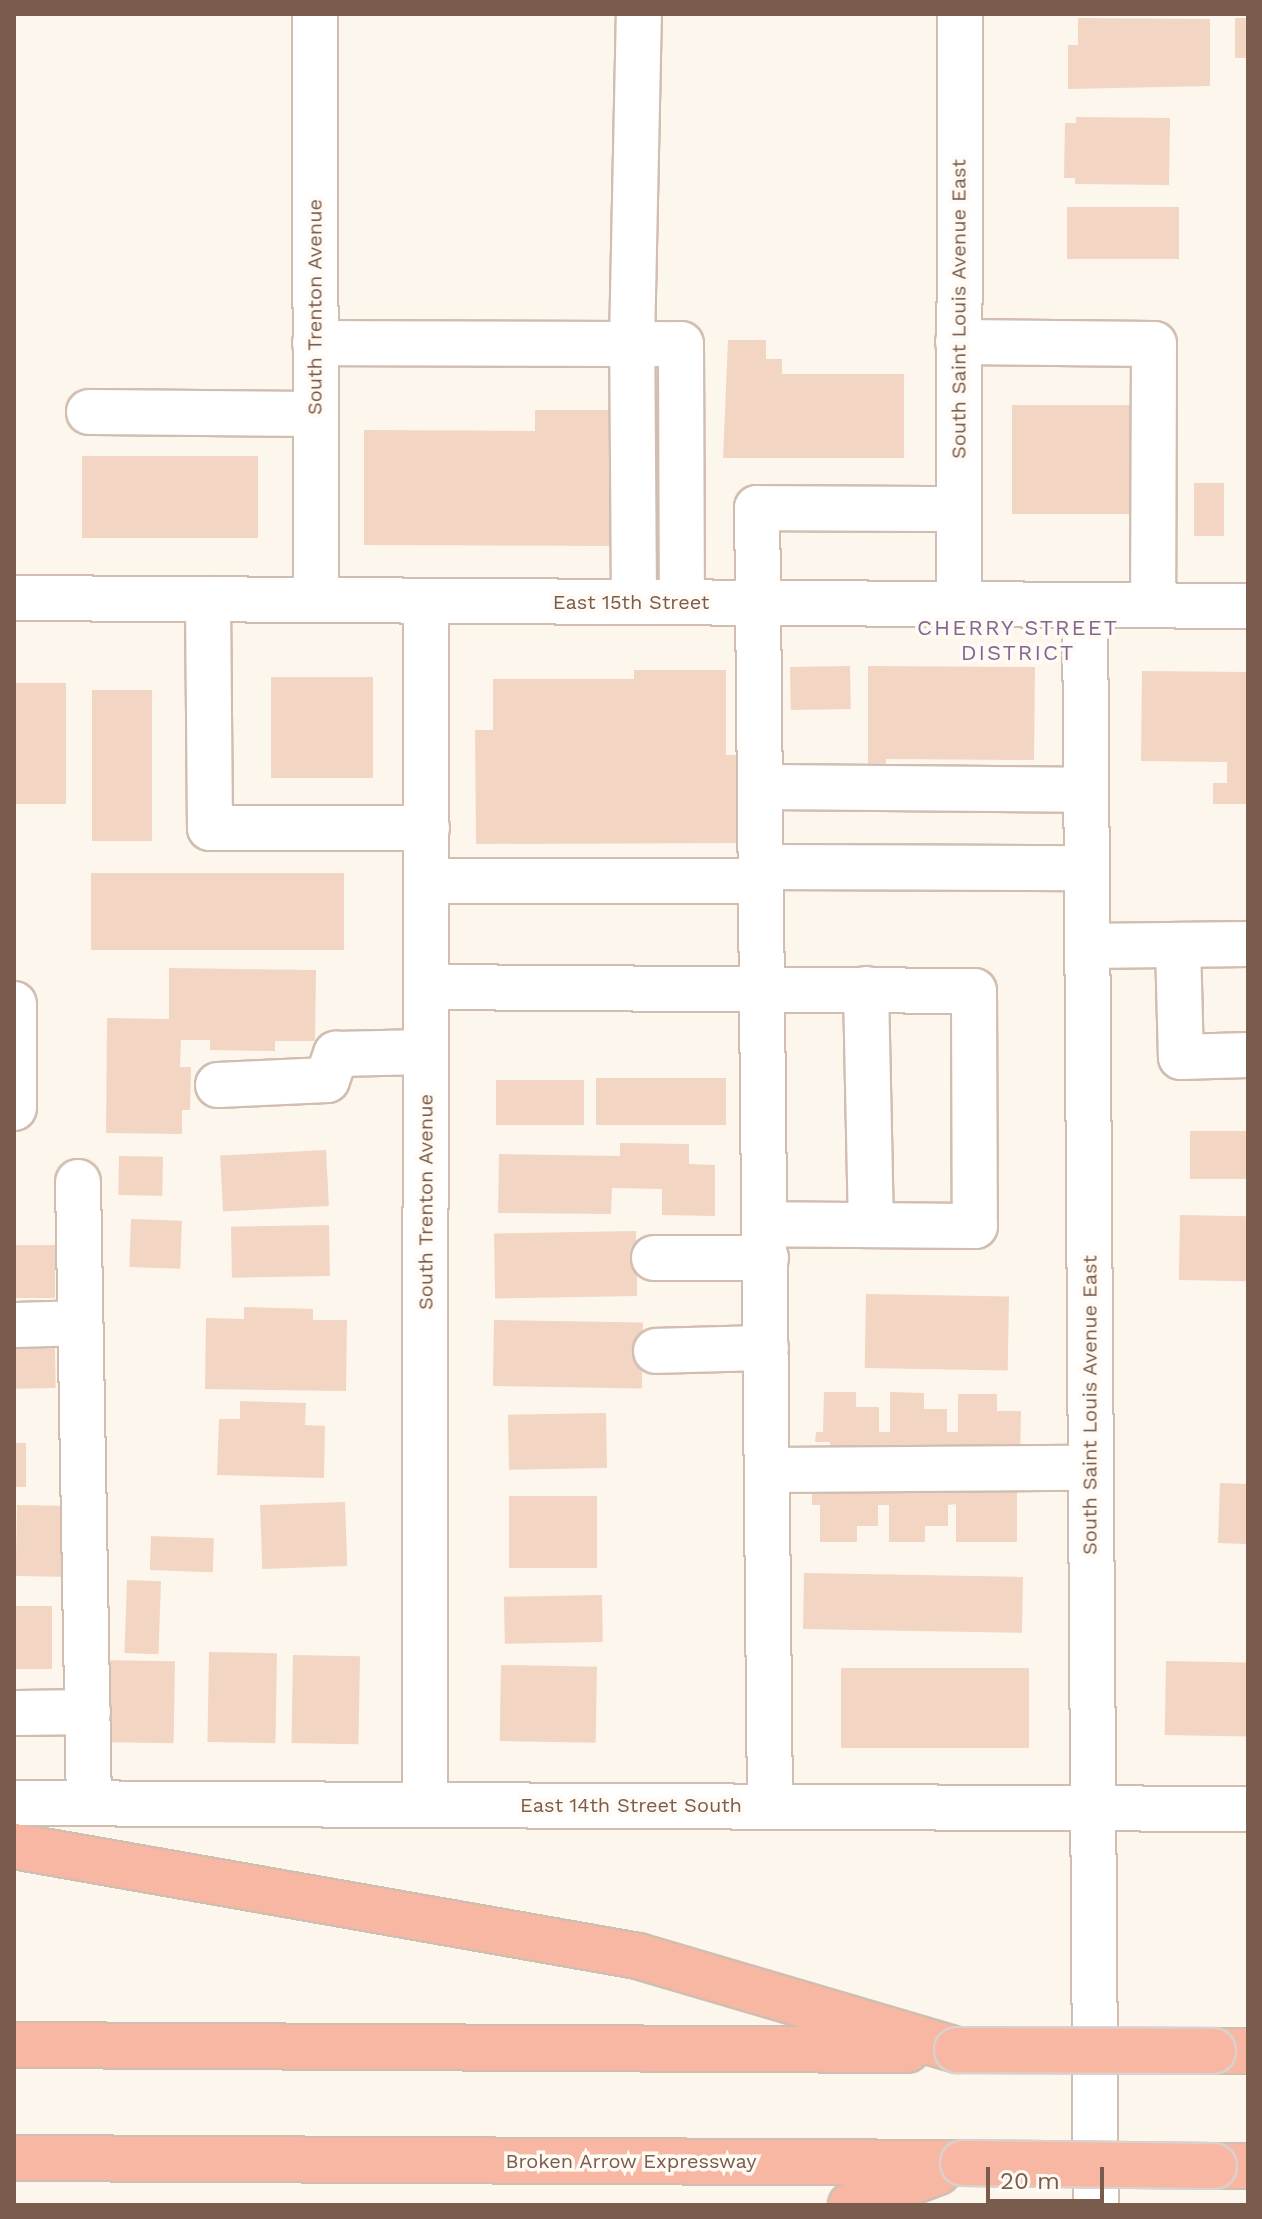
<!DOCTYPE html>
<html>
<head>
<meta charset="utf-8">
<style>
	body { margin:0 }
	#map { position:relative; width:1262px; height:2219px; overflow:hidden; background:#fdf6ec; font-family:"Work Sans",sans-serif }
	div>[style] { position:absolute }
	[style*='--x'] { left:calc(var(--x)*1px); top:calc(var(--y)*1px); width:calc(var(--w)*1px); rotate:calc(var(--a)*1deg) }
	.building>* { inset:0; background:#f3d5c3; transform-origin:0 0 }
	.roads { filter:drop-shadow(2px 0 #d1beb0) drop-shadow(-2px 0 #d1beb0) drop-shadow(0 2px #d1beb0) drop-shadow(0 -2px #d1beb0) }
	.minor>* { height:44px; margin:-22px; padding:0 22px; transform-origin:22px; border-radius:22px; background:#fff }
	.highway>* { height:44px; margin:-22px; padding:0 22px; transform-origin:22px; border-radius:22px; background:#f7b7a3 }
	.bridges { filter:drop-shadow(2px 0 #dad1cd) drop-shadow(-2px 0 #dad1cd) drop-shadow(0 2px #dad1cd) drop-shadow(0 -2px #dad1cd) }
	.highway-bridge>* { height:44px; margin:-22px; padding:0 22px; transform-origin:22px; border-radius:22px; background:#f7b7a3 }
	span { translate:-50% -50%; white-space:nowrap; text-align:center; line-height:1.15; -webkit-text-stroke:7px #fffaf3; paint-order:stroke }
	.street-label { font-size:20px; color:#7a5c4d }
	.neighbourhood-label { font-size:22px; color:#846695; letter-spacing:2px }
	.frame { position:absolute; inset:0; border:16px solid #7a5c4d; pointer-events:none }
	.scale { position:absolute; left:986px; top:2167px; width:118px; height:36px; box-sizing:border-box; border:4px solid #7a5c4d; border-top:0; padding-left:10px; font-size:24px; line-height:28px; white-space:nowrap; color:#7a5c4d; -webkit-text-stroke:6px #fffaf3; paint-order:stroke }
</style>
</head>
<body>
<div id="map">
	<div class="building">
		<div style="clip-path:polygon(1078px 18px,1210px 19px,1210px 86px,1068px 89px,1068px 45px,1078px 45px)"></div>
		<div style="left:1235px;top:18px;width:13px;height:40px"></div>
		<div style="clip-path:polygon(1076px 117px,1170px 118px,1169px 185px,1075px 184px,1075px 178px,1064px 178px,1065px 123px,1076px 123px)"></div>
		<div style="left:1067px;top:207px;width:112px;height:52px"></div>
		<div style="clip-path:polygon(728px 340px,766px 340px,766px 359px,782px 359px,782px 374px,904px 374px,904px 458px,723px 458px)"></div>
		<div style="left:1012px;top:405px;width:118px;height:109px"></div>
		<div style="clip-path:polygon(535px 410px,620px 410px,620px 546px,364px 545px,364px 430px,535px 431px)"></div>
		<div style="left:258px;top:456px;width:82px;height:176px;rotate:90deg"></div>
		<div style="left:1194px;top:483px;width:30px;height:53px"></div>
		<div style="left:850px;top:666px;width:43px;height:60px;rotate:89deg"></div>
		<div style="clip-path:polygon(868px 666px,1035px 667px,1034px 760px,886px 759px,886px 783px,868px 783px)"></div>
		<div style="clip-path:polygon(634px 670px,726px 670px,726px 755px,743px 755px,743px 843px,476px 844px,475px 730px,493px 730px,493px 679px,634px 679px)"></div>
		<div style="clip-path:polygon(1142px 671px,1248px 672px,1248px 804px,1213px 804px,1213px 783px,1227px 783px,1227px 762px,1141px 761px)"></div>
		<div style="left:373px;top:677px;width:101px;height:102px;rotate:90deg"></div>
		<div style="left:14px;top:683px;width:52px;height:121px"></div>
		<div style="left:92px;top:690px;width:60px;height:151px"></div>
		<div style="left:91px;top:873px;width:253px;height:77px"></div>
		<div style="clip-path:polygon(169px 968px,316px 970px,315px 1041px,275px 1041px,275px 1051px,210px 1050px,210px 1040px,181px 1040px,180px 1067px,191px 1067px,190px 1110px,182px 1110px,182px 1134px,106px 1133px,107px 1018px,169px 1019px)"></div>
		<div style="left:726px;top:1078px;width:47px;height:130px;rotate:90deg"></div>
		<div style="left:584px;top:1080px;width:45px;height:88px;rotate:90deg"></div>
		<div style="left:1248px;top:1131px;width:48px;height:58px;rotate:90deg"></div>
		<div style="clip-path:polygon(620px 1143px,689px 1144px,689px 1164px,715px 1165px,715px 1216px,662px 1215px,662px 1189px,612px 1188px,611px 1214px,498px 1213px,499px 1154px,620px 1156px)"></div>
		<div style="left:326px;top:1150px;width:56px;height:106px;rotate:87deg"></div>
		<div style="left:119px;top:1156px;width:44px;height:39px;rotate:1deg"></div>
		<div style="left:1180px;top:1215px;width:68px;height:65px;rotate:1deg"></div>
		<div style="left:131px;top:1219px;width:51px;height:48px;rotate:2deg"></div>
		<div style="left:329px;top:1225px;width:51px;height:98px;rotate:89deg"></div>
		<div style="left:636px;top:1231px;width:65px;height:142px;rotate:89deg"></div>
		<div style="left:55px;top:1245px;width:53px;height:41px;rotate:90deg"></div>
		<div style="left:866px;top:1294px;width:143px;height:74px;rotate:1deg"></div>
		<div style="clip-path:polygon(244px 1307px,313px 1309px,313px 1320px,347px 1320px,346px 1391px,205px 1389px,206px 1318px,244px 1319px)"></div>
		<div style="left:494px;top:1320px;width:149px;height:66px;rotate:1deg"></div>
		<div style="left:55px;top:1347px;width:41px;height:41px;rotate:89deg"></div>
		<div style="clip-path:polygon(824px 1392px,856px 1392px,856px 1407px,879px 1407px,879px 1432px,890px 1432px,890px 1392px,924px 1393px,924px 1409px,947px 1409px,947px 1432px,958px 1432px,958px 1394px,997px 1394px,997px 1411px,1021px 1411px,1020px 1455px,966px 1454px,966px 1445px,947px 1445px,947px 1454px,896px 1453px,896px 1445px,877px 1445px,877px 1453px,829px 1453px,830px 1442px,815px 1442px,816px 1432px,823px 1432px)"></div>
		<div style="clip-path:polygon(240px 1401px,306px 1403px,305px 1425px,325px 1426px,324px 1478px,217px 1475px,219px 1419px,240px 1419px)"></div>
		<div style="left:606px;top:1413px;width:55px;height:98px;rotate:89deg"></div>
		<div style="left:14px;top:1443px;width:12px;height:44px"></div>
		<div style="clip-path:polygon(1017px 1482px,1017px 1542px,956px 1542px,956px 1504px,948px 1505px,948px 1526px,925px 1526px,925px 1542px,889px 1542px,889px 1505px,878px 1505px,878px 1526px,857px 1526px,857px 1542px,820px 1542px,820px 1505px,812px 1505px,812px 1492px)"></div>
		<div style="left:1220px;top:1483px;width:28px;height:60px;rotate:2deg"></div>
		<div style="left:509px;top:1496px;width:88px;height:72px"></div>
		<div style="left:345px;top:1502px;width:64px;height:85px;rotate:88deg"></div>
		<div style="left:17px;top:1505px;width:57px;height:71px;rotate:1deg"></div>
		<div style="left:151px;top:1536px;width:63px;height:34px;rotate:2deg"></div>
		<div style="left:804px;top:1573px;width:219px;height:56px;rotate:1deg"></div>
		<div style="left:127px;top:1580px;width:34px;height:73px;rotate:2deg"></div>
		<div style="left:602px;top:1595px;width:47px;height:98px;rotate:89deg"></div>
		<div style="left:14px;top:1606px;width:38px;height:63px"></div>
		<div style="left:209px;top:1652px;width:68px;height:90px;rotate:1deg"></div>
		<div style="left:293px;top:1655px;width:67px;height:88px;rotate:1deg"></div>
		<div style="left:100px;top:1660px;width:75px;height:82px;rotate:1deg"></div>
		<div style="left:1166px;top:1661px;width:82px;height:74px;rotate:1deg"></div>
		<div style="left:501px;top:1665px;width:96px;height:76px;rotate:1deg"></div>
		<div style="left:1029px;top:1668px;width:80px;height:188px;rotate:90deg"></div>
	</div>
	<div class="roads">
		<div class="minor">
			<div style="--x:315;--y:14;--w:586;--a:89.9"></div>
			<div style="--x:958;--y:342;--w:196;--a:0.6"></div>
			<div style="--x:1154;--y:344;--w:261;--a:90.2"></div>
			<div style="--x:315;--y:343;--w:366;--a:0.2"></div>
			<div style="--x:681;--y:344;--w:258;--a:89.8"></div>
			<div style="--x:89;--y:412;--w:227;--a:0.5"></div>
			<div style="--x:14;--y:598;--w:1234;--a:0.37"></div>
			<div style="--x:208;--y:599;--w:229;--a:89.5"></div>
			<div style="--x:210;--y:828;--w:217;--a:0"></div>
			<div style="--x:634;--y:602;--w:259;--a:-90.4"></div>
			<div style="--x:632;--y:343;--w:329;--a:-88.8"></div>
			<div style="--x:959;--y:603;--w:589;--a:-89.9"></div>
			<div style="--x:1085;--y:605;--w:1600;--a:89.61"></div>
			<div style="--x:761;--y:787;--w:325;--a:0.5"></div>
			<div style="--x:761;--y:867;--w:326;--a:0.2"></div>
			<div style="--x:427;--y:881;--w:334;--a:0"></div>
			<div style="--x:1178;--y:945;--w:112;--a:88.5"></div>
			<div style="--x:1181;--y:1057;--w:67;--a:-1.7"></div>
			<div style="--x:1087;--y:946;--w:161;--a:-0.7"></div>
			<div style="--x:427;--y:987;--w:547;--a:0.42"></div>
			<div style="--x:974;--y:991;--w:235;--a:89.8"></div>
			<div style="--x:975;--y:1226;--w:210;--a:-179.5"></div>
			<div style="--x:866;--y:989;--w:236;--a:88.8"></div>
			<div style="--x:14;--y:1004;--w:104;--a:90"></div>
			<div style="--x:218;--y:1085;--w:109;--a:-2.6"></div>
			<div style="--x:327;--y:1080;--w:28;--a:-71"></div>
			<div style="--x:336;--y:1054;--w:90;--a:-1.3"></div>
			<div style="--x:78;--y:1182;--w:621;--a:88.99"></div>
			<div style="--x:654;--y:1258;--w:112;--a:0"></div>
			<div style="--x:14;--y:1325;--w:66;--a:-1.7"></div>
			<div style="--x:656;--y:1351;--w:110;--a:-1.6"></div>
			<div style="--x:767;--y:1470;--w:323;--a:-0.4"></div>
			<div style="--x:14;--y:1713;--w:74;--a:-0.8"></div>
			<div style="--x:14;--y:1803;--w:1234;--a:0.28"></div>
			<div style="--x:425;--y:1804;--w:1203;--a:-89.95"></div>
			<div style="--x:770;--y:1805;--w:1297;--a:-90.57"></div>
			<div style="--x:757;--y:508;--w:201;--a:0.3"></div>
		</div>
		<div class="highway">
			<div style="--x:14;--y:1846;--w:634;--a:10"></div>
			<div style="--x:638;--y:1956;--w:333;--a:16.4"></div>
			<div style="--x:14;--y:2045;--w:893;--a:0.32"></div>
			<div style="--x:1213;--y:2051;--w:35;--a:0"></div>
			<div style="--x:14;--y:2158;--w:949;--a:0.3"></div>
			<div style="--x:1214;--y:2166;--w:34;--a:0"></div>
			<div style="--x:851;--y:2205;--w:93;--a:-20.8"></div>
		</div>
	</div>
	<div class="bridges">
		<div class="highway-bridge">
			<div style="--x:957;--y:2050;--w:256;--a:0.2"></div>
			<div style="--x:963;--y:2163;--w:251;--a:0.7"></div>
		</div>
	</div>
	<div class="street-label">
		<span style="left:315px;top:307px;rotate:-90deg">South Trenton Avenue</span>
		<span style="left:959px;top:309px;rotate:-90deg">South Saint Louis Avenue East</span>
		<span style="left:631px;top:602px">East 15th Street</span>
		<span style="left:426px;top:1202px;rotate:-90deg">South Trenton Avenue</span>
		<span style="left:1090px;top:1405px;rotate:-90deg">South Saint Louis Avenue East</span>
		<span style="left:631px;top:1805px">East 14th Street South</span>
		<span style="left:631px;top:2161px">Broken Arrow Expressway</span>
	</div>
	<div class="neighbourhood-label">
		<span style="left:1018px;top:640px">CHERRY STREET<br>DISTRICT</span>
	</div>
	<div class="frame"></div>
	<div class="scale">20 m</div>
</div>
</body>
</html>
